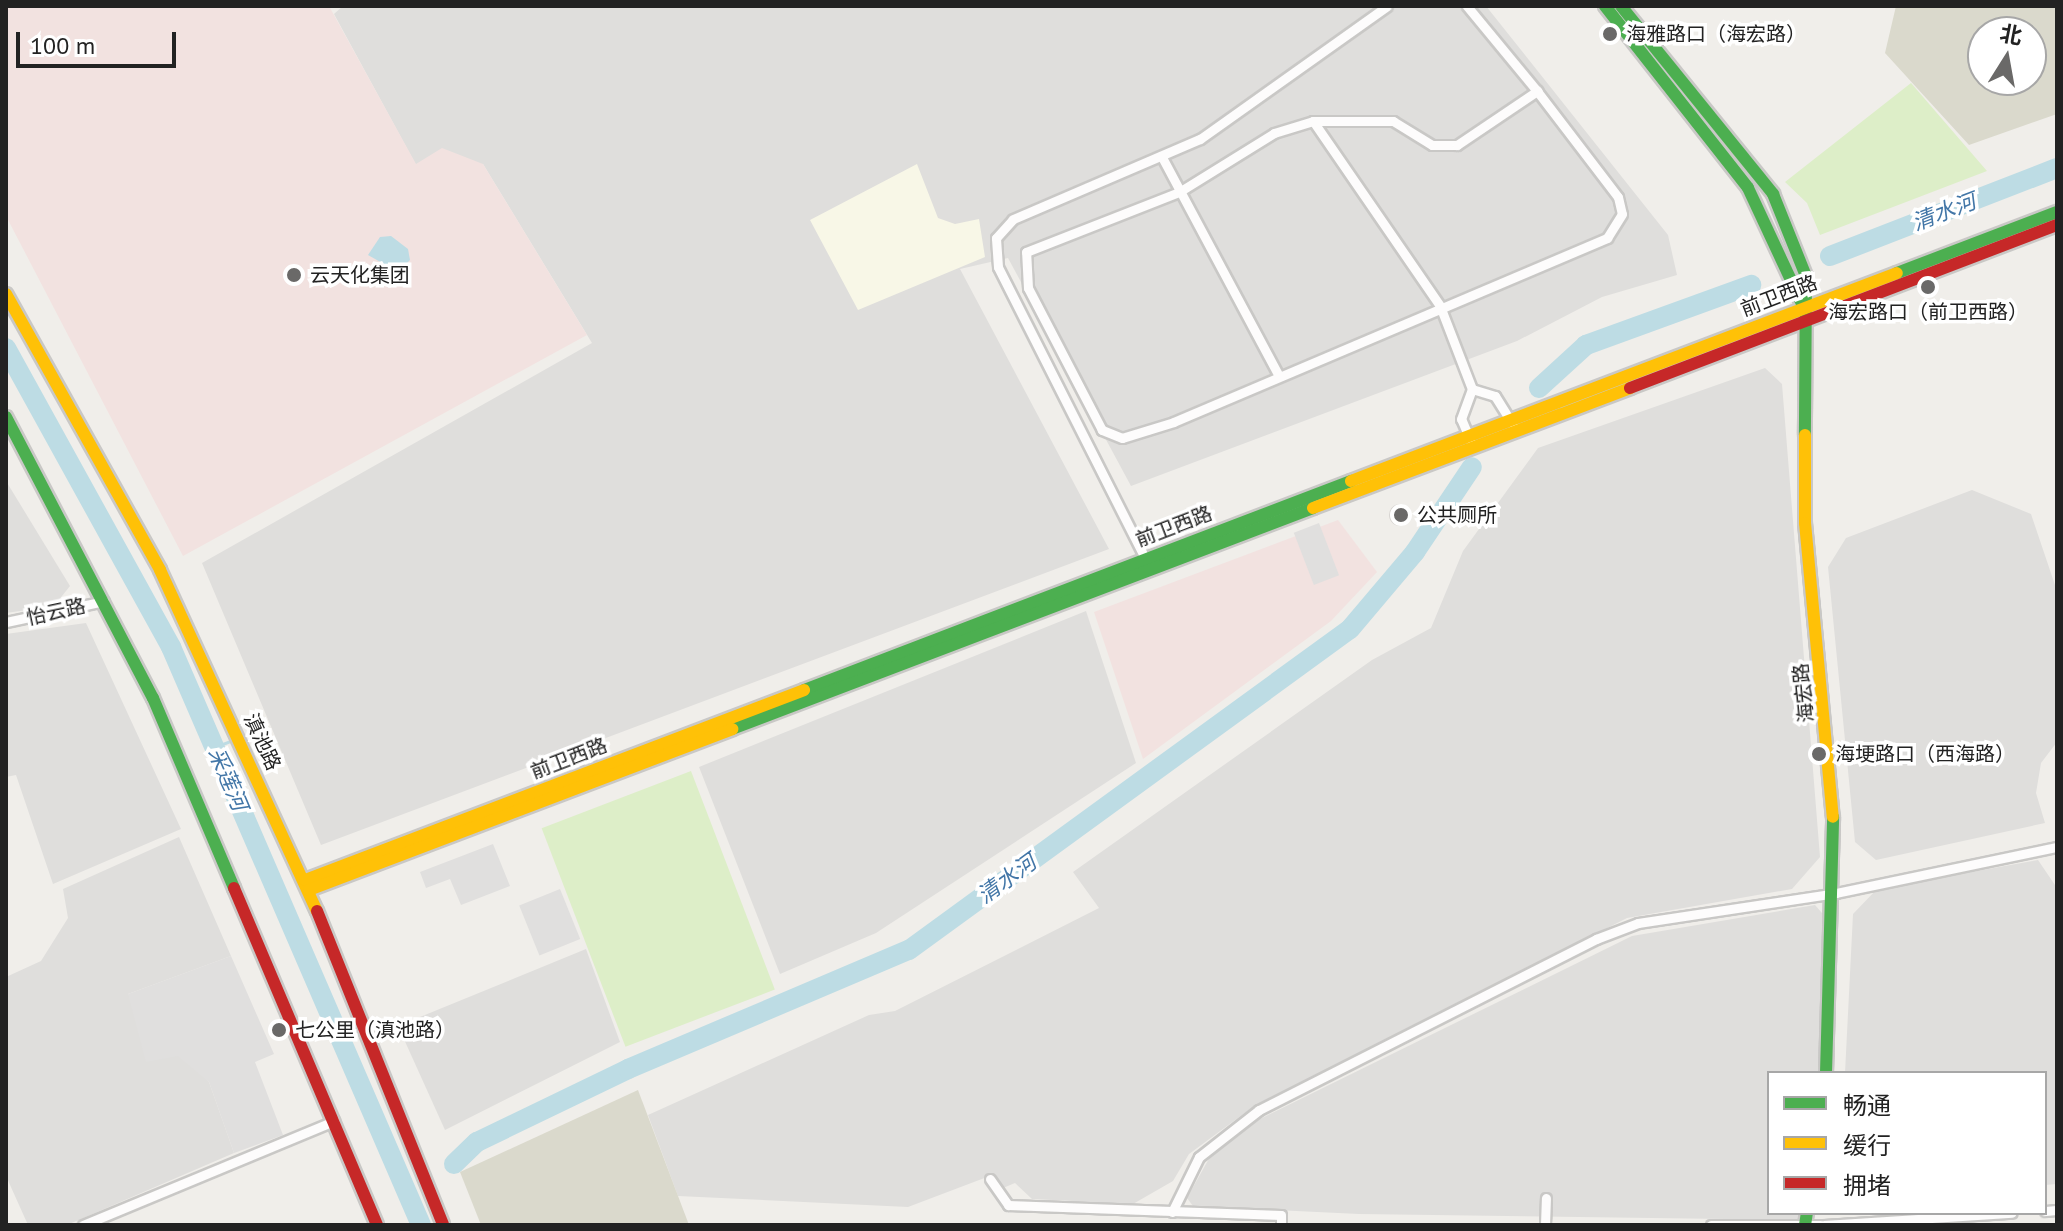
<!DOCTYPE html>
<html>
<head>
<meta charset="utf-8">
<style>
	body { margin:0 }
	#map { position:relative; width:2063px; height:1231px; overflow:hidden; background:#f0eeea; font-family:"PT Sans","Noto Sans SC",sans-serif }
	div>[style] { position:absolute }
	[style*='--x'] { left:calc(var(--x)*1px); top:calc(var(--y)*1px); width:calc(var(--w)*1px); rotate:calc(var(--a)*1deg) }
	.residential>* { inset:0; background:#dfdedc }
	.commercial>* { inset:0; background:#f2e2e0 }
	.education>* { inset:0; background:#f8f7e7 }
	.construction>* { inset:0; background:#dad9cc }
	.grass>* { inset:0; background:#ddeec8; transform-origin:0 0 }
	.parking>* { inset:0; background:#e0dfde; transform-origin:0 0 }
	.water>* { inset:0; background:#bddce4 }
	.stream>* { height:3px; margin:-1.5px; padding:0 1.5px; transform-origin:1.5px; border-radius:1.5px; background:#bddce4 }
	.river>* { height:20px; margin:-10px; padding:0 10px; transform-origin:10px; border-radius:10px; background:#bddce4 }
	.building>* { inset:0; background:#d7d4d1 }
	.round { border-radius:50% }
	.roads { filter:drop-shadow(2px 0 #c9c8c6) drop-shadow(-2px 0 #c9c8c6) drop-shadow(0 2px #c9c8c6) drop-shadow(0 -2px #c9c8c6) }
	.street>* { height:9px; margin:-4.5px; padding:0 4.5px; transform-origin:4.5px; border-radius:4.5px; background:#fdfcfc }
	.fast>* { height:12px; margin:-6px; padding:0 6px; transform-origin:6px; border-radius:6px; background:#4caf50 }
	.slow>* { height:12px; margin:-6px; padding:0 6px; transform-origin:6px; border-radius:6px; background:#ffc107 }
	.jam>* { height:12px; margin:-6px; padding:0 6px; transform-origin:6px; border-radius:6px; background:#c62828 }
	.dots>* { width:22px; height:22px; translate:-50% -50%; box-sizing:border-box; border:4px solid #fff; border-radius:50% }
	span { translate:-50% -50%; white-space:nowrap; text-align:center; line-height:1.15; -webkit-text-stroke:7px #fff; paint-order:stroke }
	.poi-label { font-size:20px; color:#222 }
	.left { translate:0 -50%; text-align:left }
	.street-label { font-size:20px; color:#222 }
	.water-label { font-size:22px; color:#4276a7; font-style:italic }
	.frame { position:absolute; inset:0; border:8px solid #222; pointer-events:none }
	.legend { position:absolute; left:1767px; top:1071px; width:280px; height:144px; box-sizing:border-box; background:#fff; border:2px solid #a7a7a7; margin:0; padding:10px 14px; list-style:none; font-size:24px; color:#222 }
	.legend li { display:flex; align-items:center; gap:16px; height:40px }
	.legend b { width:40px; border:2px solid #a7a7a7 }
	.north { position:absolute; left:1967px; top:16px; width:80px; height:80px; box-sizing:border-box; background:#fff; border:2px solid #a7a7a7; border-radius:50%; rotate:11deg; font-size:22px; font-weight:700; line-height:32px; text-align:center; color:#222 }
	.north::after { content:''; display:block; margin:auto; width:28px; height:36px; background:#6a6968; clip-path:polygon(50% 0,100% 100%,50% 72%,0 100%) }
	.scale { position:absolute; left:16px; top:32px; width:160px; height:36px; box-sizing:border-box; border:4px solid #222; border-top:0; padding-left:10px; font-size:24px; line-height:28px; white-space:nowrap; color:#222; -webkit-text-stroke:6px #fff; paint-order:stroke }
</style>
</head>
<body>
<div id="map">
	<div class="residential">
		<div style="clip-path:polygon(343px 6px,1486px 6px,1668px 235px,1677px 275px,1602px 297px,1517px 341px,1131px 486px,1008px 258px,960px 269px,1109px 549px,321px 845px,202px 563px,592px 343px,483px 164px,416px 165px,334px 14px)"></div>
		<div style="clip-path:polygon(1765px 368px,1782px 384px,1820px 857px,1792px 889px,1627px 918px,1250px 1109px,1189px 1154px,1173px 1181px,1133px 1204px,1032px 1199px,1015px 1183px,1003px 1188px,995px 1174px,908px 1207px,678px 1196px,648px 1115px,869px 1015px,895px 1011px,1099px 908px,1073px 872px,1372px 660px,1431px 628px,1463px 551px,1538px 448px)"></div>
		<div style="clip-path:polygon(6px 481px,70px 586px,54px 606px,6px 613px)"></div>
		<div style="clip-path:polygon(1972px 490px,2031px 514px,2057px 591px,2057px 742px,2041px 763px,2036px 793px,2045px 823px,1876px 860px,1855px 842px,1828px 567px,1846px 538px)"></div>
		<div style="clip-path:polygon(1086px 611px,1136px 763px,876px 933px,780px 974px,699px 767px)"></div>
		<div style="clip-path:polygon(86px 623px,181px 829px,53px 884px,16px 775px,6px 777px,6px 634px)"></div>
		<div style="clip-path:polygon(179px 837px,231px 956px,128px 994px,209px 1082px,234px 1153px,67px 1225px,28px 1225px,6px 1176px,6px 977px,41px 961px,68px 918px,63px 889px)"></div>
		<div style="clip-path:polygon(2038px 860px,2057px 888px,2057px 1184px,2045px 1185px,2045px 1073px,1845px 1073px,1853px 914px,1877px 889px)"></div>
		<div style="clip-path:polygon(1815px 905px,1829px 921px,1820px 1073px,1769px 1073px,1769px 1213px,1800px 1213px,1798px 1220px,1359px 1214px,1193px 1206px,1187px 1198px,1211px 1155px,1260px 1119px,1632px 936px)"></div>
		<div style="clip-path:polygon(586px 949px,620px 1042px,445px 1130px,398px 1026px)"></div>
	</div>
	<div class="commercial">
		<div style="clip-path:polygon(6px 6px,329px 6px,416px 164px,442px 148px,483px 164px,587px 335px,183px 556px,6px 216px)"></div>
		<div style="clip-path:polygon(1338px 520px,1377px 572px,1331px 621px,1143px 759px,1094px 612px)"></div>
	</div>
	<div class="education">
		<div style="clip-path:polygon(917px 164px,938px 218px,955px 224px,979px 219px,985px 257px,858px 310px,810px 220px)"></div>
	</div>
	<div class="construction">
		<div style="clip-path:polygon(evenodd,1896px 6px,2057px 6px,2057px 114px,1969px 145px,1885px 53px,1896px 6px,1983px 32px,2031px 32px,2031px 80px,1983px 80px,1983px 32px)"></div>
		<div style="clip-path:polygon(638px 1090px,689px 1225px,481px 1225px,460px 1172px)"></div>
	</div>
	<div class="grass">
		<div style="clip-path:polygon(1911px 83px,1987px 171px,1820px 235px,1807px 203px,1785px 182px)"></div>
		<div style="left:691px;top:771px;width:234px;height:160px;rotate:69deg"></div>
	</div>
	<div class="parking">
		<div style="left:1319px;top:523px;width:56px;height:27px;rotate:69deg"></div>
		<div style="clip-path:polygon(493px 844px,510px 886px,461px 905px,450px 879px,426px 888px,420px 872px)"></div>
		<div style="left:560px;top:889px;width:54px;height:44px;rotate:68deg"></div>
		<div style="clip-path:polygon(231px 956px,274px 1054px,255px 1062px,283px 1135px,234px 1153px,209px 1082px,178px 1056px,146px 1062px,128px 994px)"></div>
	</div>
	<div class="water">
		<div style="clip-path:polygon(391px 236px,408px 249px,410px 260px,398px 272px,368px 255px,380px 237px)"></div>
	</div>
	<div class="stream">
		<div style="--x:212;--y:748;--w:22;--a:-21"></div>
	</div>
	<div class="river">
		<div style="--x:1830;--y:256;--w:243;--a:-21.2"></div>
		<div style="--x:6;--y:348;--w:342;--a:61.1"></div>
		<div style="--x:171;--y:647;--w:630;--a:66.61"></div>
		<div style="--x:1539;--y:388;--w:64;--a:-42.5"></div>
		<div style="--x:1586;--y:345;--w:176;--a:-20"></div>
		<div style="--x:454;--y:1164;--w:32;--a:-44"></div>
		<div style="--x:477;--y:1142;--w:168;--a:-25.8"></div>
		<div style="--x:628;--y:1069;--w:305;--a:-23"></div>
		<div style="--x:909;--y:950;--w:545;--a:-36.05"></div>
		<div style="--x:1350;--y:629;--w:101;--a:-49.8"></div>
		<div style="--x:1415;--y:552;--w:102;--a:-56.2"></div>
	</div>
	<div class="building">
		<div class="round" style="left:1389px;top:504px;width:22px;height:22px"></div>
	</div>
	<div class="roads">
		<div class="street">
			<div style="--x:1467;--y:6;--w:110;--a:50.5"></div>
			<div style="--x:1537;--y:91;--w:133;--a:52.6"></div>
			<div style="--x:1618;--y:197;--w:17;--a:77"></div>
			<div style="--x:1622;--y:214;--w:28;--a:122"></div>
			<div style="--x:1607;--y:238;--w:470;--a:157"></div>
			<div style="--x:1174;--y:422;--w:54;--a:162.9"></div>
			<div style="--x:1122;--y:438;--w:22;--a:-158"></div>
			<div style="--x:1102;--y:430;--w:160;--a:-117.5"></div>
			<div style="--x:1028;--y:288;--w:36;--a:-93"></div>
			<div style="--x:1026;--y:252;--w:164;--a:-21.4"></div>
			<div style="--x:1179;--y:192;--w:112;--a:-31.8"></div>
			<div style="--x:1274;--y:133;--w:41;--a:-17.1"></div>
			<div style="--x:1313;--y:121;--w:80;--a:0"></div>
			<div style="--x:1393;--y:121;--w:46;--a:31.6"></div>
			<div style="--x:1432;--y:145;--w:25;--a:0"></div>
			<div style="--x:1457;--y:145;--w:97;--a:-34"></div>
			<div style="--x:1313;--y:121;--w:224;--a:55.5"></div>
			<div style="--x:1440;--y:306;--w:89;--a:68.9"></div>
			<div style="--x:1163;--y:159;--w:244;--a:61.9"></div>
			<div style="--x:1471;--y:442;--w:25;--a:-113"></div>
			<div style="--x:1461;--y:419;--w:32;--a:-70"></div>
			<div style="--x:1472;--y:389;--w:24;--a:17"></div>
			<div style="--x:1495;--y:396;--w:34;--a:58"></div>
			<div style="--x:1147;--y:562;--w:330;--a:-116.8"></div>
			<div style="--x:998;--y:267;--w:29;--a:-94"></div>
			<div style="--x:996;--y:238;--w:25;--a:-48"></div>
			<div style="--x:1013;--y:219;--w:203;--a:-23.2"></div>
			<div style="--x:1200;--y:139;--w:229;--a:-35.4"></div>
			<div style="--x:6;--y:622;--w:100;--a:-12.1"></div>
			<div style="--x:990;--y:1179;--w:32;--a:55"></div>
			<div style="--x:1008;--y:1205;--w:273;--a:2.1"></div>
			<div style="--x:1281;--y:1215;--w:10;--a:90"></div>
			<div style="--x:2045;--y:1211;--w:12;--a:-5"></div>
			<div style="--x:1172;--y:1212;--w:61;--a:-63.9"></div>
			<div style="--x:1199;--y:1157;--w:76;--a:-38.1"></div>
			<div style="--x:1259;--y:1110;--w:378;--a:-26.9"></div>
			<div style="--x:1596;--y:939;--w:45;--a:-20.9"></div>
			<div style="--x:1638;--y:923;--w:200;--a:-8.6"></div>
			<div style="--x:1836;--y:893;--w:226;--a:-11.8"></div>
			<div style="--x:83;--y:1225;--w:272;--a:-22.5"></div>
			<div style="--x:1545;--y:1225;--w:27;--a:-88"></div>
			<div style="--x:1711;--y:1225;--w:109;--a:0"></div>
			<div style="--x:1824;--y:1225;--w:188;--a:-3.7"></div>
		</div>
		<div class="fast">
			<div style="--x:1605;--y:6;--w:231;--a:51.8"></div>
			<div style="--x:1748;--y:188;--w:132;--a:65"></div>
			<div style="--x:1621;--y:6;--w:242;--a:51"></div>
			<div style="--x:1773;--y:194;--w:88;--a:68.1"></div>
			<div style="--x:1806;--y:276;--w:159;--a:90.4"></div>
			<div style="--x:1897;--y:273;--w:171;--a:-20.9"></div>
			<div style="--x:6;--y:417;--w:317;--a:62.4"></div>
			<div style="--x:153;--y:698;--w:207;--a:66.9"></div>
			<div style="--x:804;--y:690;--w:586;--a:-20.91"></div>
			<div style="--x:732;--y:729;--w:622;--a:-20.83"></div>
			<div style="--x:1826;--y:1073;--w:256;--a:-88.4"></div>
			<div style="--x:1805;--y:1225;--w:12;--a:-81"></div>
		</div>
		<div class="slow">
			<div style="--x:6;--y:294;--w:316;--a:60.8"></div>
			<div style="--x:160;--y:570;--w:375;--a:65.3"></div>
			<div style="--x:1805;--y:435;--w:88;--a:90"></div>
			<div style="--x:1805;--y:523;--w:295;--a:84.6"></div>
			<div style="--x:1351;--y:481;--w:584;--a:-20.85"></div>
			<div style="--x:1313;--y:508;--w:339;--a:-20.7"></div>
			<div style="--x:305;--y:880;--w:534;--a:-20.84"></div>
			<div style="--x:309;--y:890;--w:453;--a:-20.8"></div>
		</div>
		<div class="jam">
			<div style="--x:1630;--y:388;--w:457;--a:-20.9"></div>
			<div style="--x:234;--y:888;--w:366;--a:67"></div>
			<div style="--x:317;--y:911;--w:338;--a:68.1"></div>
		</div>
	</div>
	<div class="dots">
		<div style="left:1610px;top:34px;background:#6a6968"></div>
		<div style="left:294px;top:275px;background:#6a6968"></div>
		<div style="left:1928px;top:287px;background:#6a6968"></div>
		<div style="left:1401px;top:515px;background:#6a6968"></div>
		<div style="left:1819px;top:754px;background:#6a6968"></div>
		<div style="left:279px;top:1030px;background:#6a6968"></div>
	</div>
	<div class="poi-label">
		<span class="left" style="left:1626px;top:34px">海雅路口（海宏路）</span>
		<span class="left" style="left:310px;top:275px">云天化集团</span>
		<span style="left:1928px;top:312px">海宏路口（前卫西路）</span>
		<span class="left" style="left:1417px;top:515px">公共厕所</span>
		<span class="left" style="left:1835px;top:754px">海埂路口（西海路）</span>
		<span class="left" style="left:295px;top:1030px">七公里（滇池路）</span>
	</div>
	<div class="street-label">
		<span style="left:1779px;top:296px;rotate:-21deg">前卫西路</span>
		<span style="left:1174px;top:527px;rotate:-21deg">前卫西路</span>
		<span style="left:56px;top:612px;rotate:-12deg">怡云路</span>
		<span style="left:1804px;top:693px;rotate:-96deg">海宏路</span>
		<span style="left:262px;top:742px;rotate:65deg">滇池路</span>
		<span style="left:569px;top:759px;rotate:-21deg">前卫西路</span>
	</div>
	<div class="water-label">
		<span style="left:1944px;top:212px;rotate:-21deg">清水河</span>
		<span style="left:228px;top:779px;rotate:67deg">采莲河</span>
		<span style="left:1007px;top:879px;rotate:-36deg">清水河</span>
	</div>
	<div class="frame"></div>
	<ul class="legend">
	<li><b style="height:10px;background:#4caf50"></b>畅通</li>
	<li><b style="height:10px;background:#ffc107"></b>缓行</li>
	<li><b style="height:10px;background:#c62828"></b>拥堵</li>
	</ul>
	<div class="north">北</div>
	<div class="scale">100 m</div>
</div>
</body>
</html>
